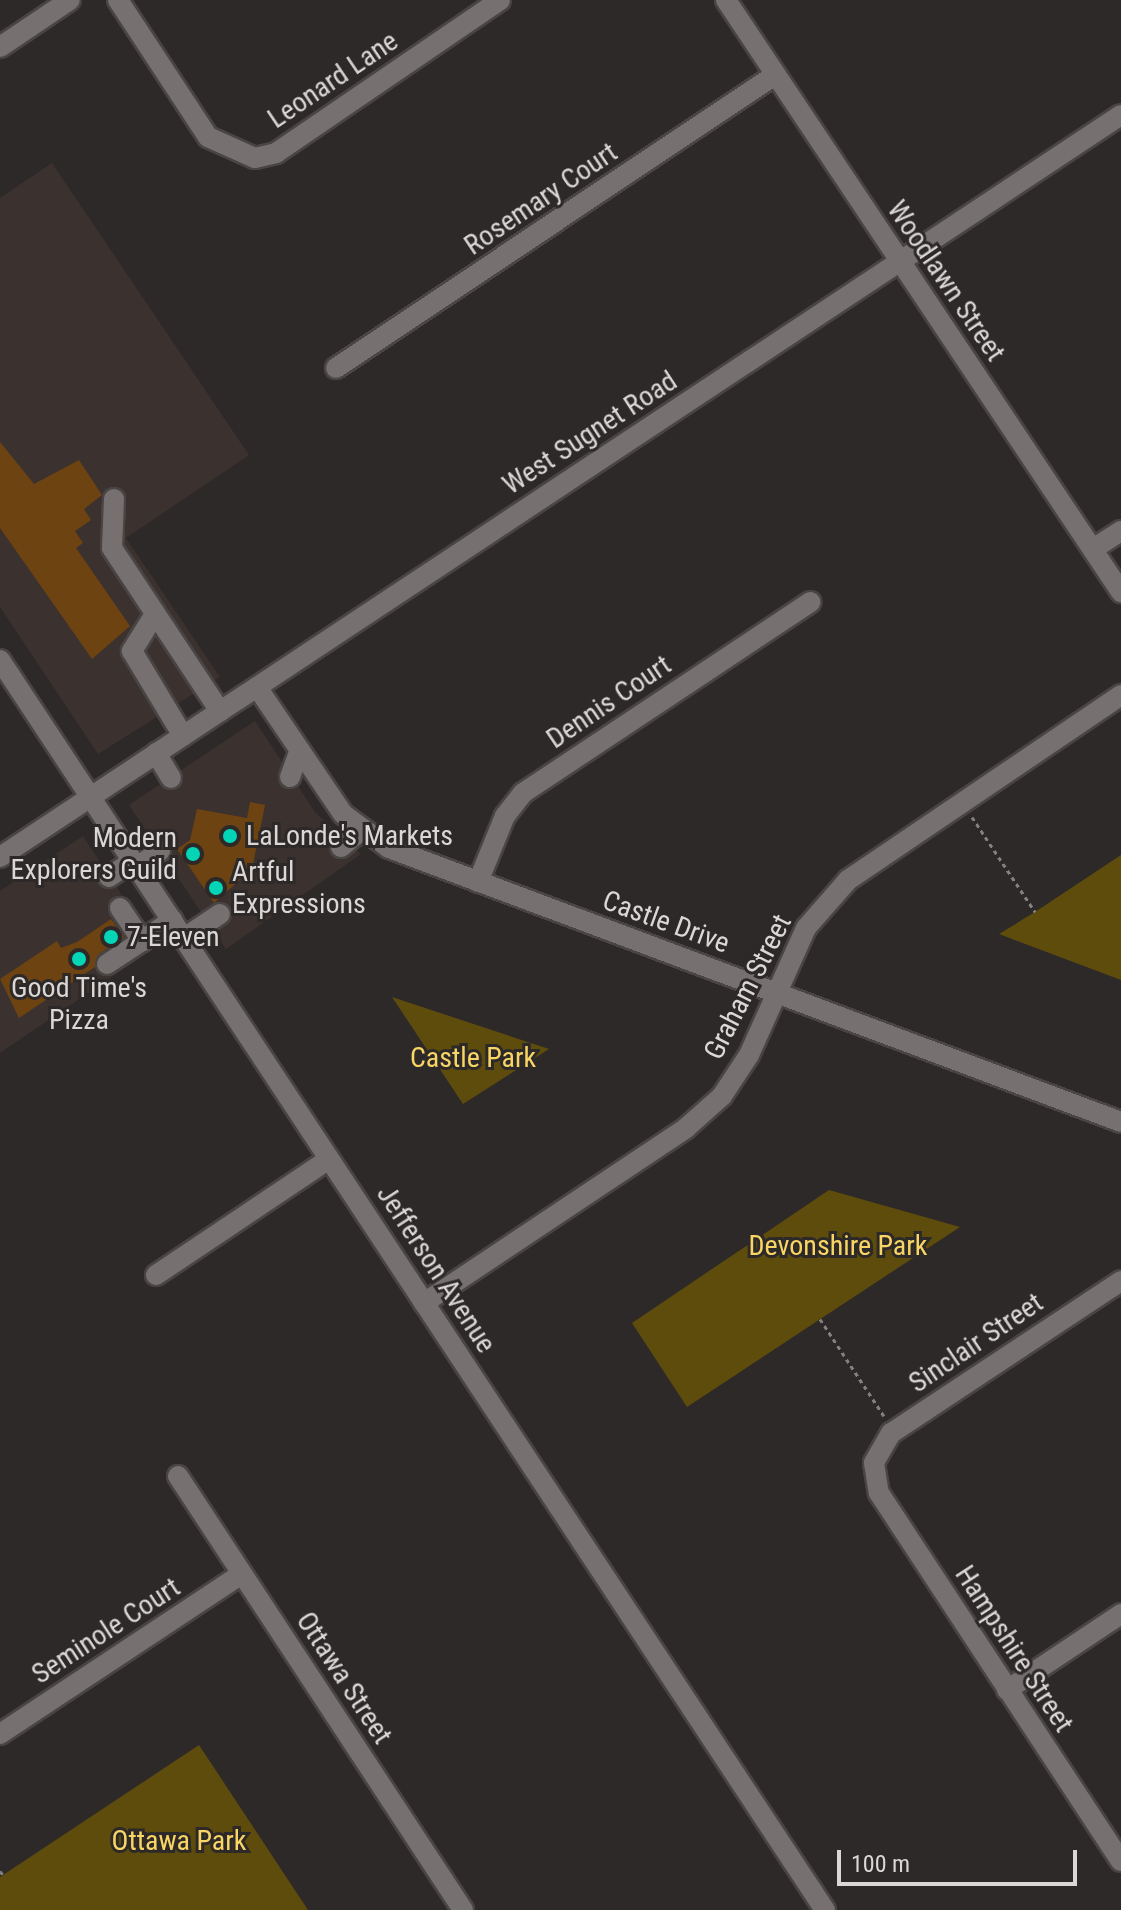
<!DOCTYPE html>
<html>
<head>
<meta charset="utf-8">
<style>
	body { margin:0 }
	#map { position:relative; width:1121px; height:1910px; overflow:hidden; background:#2d2928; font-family:"Roboto Condensed",sans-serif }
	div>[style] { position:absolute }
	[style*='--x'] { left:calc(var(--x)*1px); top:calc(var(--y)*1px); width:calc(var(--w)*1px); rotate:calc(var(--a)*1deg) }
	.built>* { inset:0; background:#3b312e }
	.green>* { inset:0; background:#5e4c0c }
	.building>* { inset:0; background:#6e4312 }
	.path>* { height:3px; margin-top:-1.5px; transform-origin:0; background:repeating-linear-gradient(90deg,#848180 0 4px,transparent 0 8px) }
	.roads { filter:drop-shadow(2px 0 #484544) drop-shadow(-2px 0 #484544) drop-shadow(0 2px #484544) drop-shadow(0 -2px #484544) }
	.minor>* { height:20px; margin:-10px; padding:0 10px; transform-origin:10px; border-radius:10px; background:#767170 }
	.dots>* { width:22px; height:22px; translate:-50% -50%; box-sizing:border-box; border:4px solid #2d2928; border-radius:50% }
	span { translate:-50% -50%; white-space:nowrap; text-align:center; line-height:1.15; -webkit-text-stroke:6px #2d2928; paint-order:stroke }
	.street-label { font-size:28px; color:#dad7d6 }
	.poi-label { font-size:28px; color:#dad7d6 }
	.left { translate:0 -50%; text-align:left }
	.right { translate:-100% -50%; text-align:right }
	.park-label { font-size:28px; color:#f9d664 }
	.scale { position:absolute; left:837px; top:1850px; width:240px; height:36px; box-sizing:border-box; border:4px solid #dad7d6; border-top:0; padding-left:10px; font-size:24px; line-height:28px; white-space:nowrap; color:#dad7d6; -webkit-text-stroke:6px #2d2928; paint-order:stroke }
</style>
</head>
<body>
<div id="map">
	<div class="built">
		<div style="clip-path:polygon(52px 163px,249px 455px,126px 538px,220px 677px,98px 754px,0 607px,0 198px)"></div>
		<div style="clip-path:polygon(255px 721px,315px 812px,361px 854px,226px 949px,129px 805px)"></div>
		<div style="clip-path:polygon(83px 836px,156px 947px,0 1053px,0 891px)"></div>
	</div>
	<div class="green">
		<div style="clip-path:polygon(1121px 855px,1121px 980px,999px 934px,1035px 912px)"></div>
		<div style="clip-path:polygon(392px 997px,549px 1049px,463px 1104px)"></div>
		<div style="clip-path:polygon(829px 1190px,960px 1227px,687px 1407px,632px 1323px)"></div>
		<div style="clip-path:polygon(199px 1745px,308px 1910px,0 1910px,0 1877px)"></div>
	</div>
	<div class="building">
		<div style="clip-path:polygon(0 442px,34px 484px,79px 460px,102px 495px,84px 509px,91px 520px,75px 531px,83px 543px,76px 548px,130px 626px,92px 659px,0 528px)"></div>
		<div style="clip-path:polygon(250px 802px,265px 805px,252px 869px,214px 903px,177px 849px,190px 840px,197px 809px,247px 818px)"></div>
		<div style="clip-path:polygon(111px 919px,124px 937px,99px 954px,95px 967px,19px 1018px,0 979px,57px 941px,61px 948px,77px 942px)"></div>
	</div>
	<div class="path">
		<div style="--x:972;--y:817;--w:114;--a:56.4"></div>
		<div style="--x:820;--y:1319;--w:116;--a:56.6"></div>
		<div style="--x:0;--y:1871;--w:5;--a:53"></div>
	</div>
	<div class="roads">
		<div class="minor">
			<div style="--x:118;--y:0;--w:164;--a:56.7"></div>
			<div style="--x:208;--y:137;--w:51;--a:24.1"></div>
			<div style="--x:255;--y:158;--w:22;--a:-13"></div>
			<div style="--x:276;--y:153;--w:271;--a:-34.3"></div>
			<div style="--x:726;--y:0;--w:712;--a:56.29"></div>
			<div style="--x:0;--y:47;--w:84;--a:-33.9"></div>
			<div style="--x:336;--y:368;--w:528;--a:-33.72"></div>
			<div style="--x:114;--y:499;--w:49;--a:92.3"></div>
			<div style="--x:112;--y:548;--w:196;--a:56.5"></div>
			<div style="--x:1093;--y:549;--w:33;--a:-33"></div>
			<div style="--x:155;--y:614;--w:44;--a:121.9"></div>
			<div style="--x:132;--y:651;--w:99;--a:59"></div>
			<div style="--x:0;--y:660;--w:1498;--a:56.58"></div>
			<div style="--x:257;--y:687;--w:153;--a:55.9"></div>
			<div style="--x:343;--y:814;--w:57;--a:36.5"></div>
			<div style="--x:389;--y:848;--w:782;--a:20.52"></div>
			<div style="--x:156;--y:753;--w:29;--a:59"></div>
			<div style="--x:290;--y:777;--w:27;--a:-70"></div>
			<div style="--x:341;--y:847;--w:26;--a:-40"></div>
			<div style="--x:0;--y:857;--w:1344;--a:-33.5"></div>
			<div style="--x:137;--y:867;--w:28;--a:-35"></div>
			<div style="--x:109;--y:877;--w:29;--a:-34"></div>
			<div style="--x:478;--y:882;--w:71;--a:-67.8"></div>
			<div style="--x:505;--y:816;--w:29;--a:-52"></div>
			<div style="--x:523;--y:793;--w:345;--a:-33.6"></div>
			<div style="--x:120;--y:908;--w:40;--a:56"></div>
			<div style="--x:142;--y:941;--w:37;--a:-35"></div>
			<div style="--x:184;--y:938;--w:43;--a:-33.7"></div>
			<div style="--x:107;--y:964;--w:42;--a:-33.3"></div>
			<div style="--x:156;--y:1275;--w:208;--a:-33.8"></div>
			<div style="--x:1121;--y:1281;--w:276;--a:146.5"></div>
			<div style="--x:891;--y:1433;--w:34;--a:120"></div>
			<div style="--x:874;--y:1463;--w:30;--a:81"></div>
			<div style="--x:879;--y:1493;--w:440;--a:56.7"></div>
			<div style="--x:424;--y:1303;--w:315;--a:-33.7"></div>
			<div style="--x:686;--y:1128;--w:48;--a:-41.6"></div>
			<div style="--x:722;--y:1096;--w:49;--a:-56.6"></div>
			<div style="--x:749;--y:1055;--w:139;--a:-65.8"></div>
			<div style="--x:806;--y:928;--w:64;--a:-48.8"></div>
			<div style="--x:848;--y:880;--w:330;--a:-34.1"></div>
			<div style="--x:178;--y:1476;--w:519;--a:56.71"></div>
			<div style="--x:1007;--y:1690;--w:137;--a:-33.7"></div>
			<div style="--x:0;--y:1734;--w:290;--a:-33.5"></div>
		</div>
	</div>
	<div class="dots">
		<div style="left:230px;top:836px;background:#03d5b6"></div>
		<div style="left:193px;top:854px;background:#03d5b6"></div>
		<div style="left:216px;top:888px;background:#03d5b6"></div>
		<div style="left:111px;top:937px;background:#03d5b6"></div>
		<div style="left:79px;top:959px;background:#03d5b6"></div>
	</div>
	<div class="street-label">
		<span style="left:333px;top:80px;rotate:-34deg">Leonard Lane</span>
		<span style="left:541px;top:199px;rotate:-34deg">Rosemary Court</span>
		<span style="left:946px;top:281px;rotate:56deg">Woodlawn Street</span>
		<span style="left:590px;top:433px;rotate:-33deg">West Sugnet Road</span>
		<span style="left:609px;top:702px;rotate:-34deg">Dennis Court</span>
		<span style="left:666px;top:922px;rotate:20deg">Castle Drive</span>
		<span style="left:748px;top:987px;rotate:-63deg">Graham Street</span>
		<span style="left:436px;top:1269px;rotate:57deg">Jefferson Avenue</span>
		<span style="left:976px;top:1343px;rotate:-34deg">Sinclair Street</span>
		<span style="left:106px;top:1631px;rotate:-33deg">Seminole Court</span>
		<span style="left:1014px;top:1649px;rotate:57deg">Hampshire Street</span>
		<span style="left:344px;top:1678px;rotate:57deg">Ottawa Street</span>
	</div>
	<div class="poi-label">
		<span class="left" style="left:246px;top:836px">LaLonde's Markets</span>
		<span class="right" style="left:177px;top:854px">Modern<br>Explorers Guild</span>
		<span class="left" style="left:232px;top:888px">Artful<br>Expressions</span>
		<span class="left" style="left:127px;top:937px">7-Eleven</span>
		<span style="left:79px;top:1004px">Good Time's<br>Pizza</span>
	</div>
	<div class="park-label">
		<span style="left:473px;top:1058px">Castle Park</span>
		<span style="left:838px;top:1246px">Devonshire Park</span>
		<span style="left:179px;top:1841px">Ottawa Park</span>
	</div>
	<div class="scale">100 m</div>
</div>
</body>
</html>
